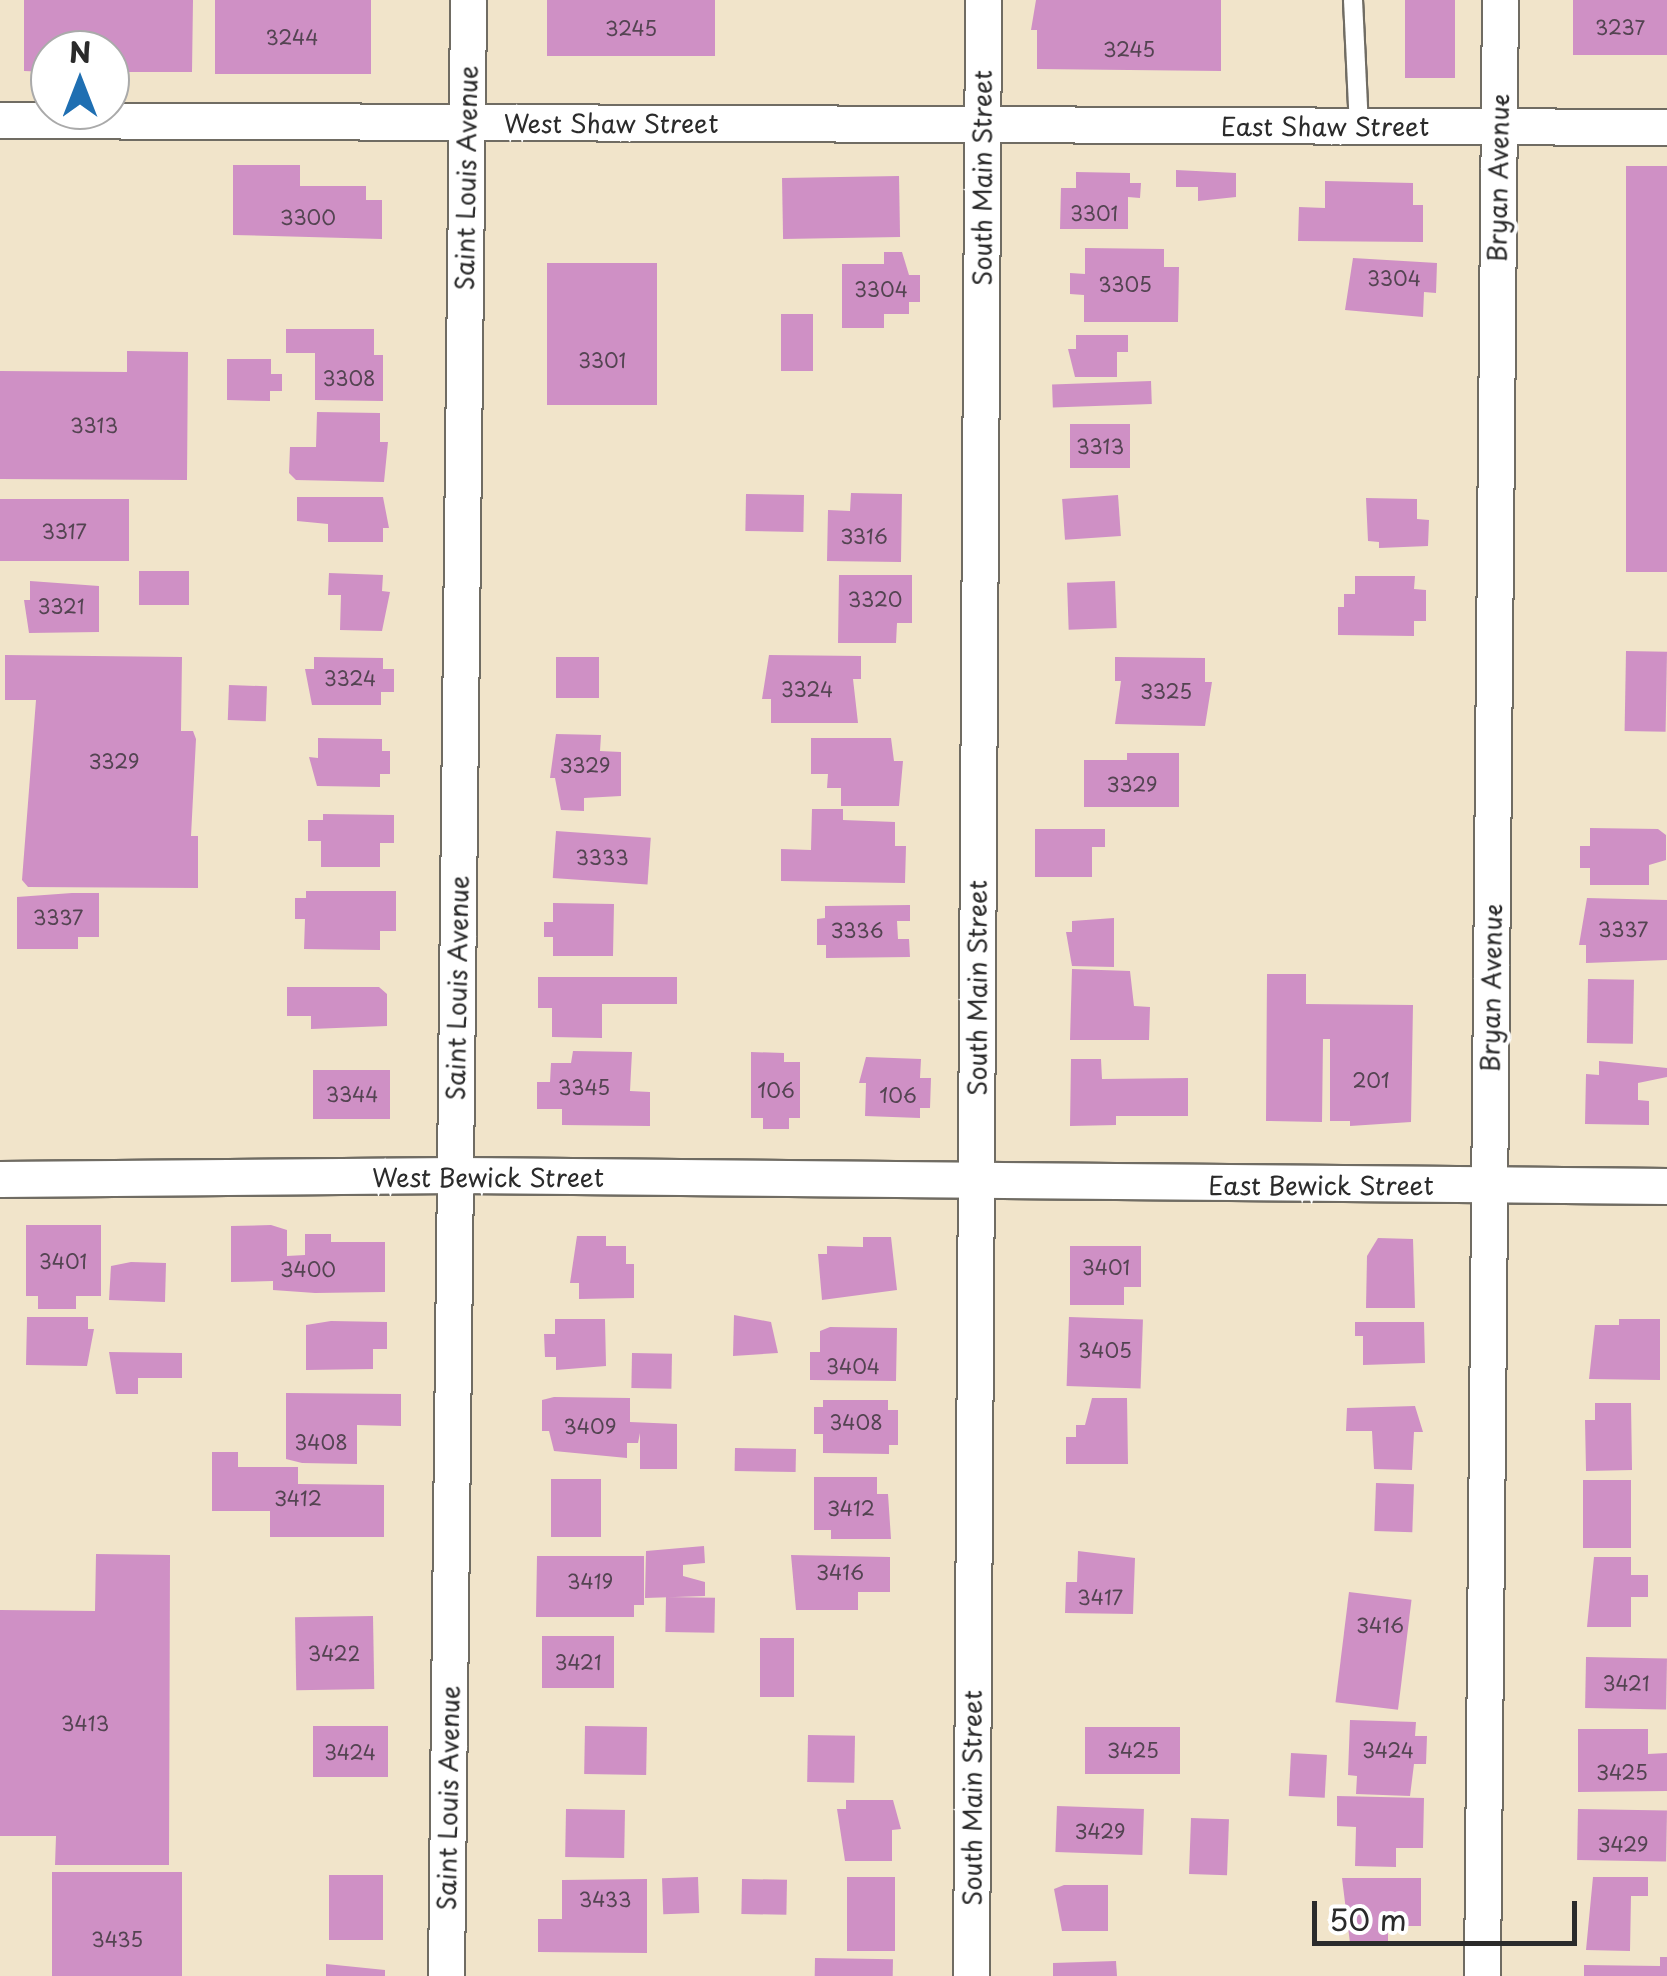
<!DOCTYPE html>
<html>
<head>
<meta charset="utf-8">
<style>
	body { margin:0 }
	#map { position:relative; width:1667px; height:1976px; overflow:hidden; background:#f1e4ca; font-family:"Playpen Sans",sans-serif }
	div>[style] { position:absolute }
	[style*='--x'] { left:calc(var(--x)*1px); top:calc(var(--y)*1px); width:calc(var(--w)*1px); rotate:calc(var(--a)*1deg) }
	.building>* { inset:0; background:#cf90c5; transform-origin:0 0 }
	.roads { filter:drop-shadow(2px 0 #706c63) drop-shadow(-2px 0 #706c63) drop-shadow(0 2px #706c63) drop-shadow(0 -2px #706c63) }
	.lane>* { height:18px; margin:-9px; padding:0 9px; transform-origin:9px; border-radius:9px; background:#fff }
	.street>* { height:35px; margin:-17.5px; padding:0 17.5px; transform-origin:17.5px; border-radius:17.5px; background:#fff }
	span { translate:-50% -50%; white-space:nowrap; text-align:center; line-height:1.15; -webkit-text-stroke:8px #fff; paint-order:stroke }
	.number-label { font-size:20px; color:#544452 }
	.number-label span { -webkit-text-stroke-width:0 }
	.street-label { font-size:25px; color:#2b2b2b }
	.north { position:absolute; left:30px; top:30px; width:100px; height:100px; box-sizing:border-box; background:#fff; border:2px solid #aaa; border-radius:50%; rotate:0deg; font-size:28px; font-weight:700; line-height:40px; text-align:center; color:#2b2b2b }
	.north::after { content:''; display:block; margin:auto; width:35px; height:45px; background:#1f6fb2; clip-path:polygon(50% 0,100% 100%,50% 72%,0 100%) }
	.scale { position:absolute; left:1312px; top:1901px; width:265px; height:45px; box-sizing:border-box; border:5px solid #2b2b2b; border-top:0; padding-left:12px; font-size:30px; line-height:35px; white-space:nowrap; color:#2b2b2b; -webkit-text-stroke:8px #fff; paint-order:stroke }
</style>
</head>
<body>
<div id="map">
	<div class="building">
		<div style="clip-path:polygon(24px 0,193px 0,192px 72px,110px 72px,110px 50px,50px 50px,50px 72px,24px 71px)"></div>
		<div style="left:215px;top:0;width:156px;height:74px"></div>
		<div style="left:547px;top:0;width:168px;height:56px"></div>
		<div style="clip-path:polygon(1036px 0,1221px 0,1221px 71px,1037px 69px,1037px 30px,1031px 30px)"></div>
		<div style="left:1405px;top:0;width:50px;height:78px"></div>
		<div style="left:1573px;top:0;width:94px;height:55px"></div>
		<div style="clip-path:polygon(233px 165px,300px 165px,300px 186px,366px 186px,366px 200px,382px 200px,382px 239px,233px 235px)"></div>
		<div style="left:1626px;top:166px;width:41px;height:406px"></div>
		<div style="clip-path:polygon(1176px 170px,1236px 173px,1236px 197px,1198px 201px,1198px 187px,1176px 187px)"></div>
		<div style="clip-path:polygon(1076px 172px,1130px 173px,1130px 183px,1141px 183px,1140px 198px,1128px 197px,1128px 229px,1060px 229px,1061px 188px,1076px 188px)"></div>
		<div style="left:899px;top:176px;width:61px;height:117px;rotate:89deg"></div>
		<div style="clip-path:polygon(1325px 181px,1413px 183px,1413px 205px,1423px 205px,1423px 242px,1298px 241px,1299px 207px,1325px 208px)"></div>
		<div style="clip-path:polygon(1085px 248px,1164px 249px,1164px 267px,1179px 267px,1178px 322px,1084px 322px,1084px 295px,1070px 294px,1070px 273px,1085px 274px)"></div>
		<div style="clip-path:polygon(884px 252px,902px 252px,909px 275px,920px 275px,920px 302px,909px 302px,909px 314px,884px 314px,884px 328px,842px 328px,842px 264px,884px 264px)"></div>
		<div style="clip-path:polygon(1353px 258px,1437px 263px,1436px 293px,1424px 292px,1423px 317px,1345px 310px)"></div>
		<div style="left:547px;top:263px;width:110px;height:142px"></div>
		<div style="left:781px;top:314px;width:32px;height:57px"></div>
		<div style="clip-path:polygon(286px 329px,374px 329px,374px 355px,383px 355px,383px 401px,315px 400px,315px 353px,286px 353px)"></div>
		<div style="clip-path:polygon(1076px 335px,1128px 335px,1128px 352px,1117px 352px,1117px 377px,1075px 377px,1068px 349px,1076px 349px)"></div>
		<div style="clip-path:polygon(127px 351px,188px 352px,187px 480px,0 479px,0 371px,127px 372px)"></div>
		<div style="clip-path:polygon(227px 359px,271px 359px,271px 374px,282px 374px,282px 391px,270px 391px,270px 401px,227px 400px)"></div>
		<div style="left:1151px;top:381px;width:23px;height:99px;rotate:88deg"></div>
		<div style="clip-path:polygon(317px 412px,380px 413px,380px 442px,388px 442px,384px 482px,296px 480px,289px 473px,290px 447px,316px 447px)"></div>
		<div style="left:1070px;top:424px;width:60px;height:44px"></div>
		<div style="clip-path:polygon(851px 493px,902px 494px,901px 562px,827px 561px,828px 510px,850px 511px)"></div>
		<div style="left:746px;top:494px;width:58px;height:37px;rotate:1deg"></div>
		<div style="left:1118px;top:495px;width:41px;height:56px;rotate:86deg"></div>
		<div style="clip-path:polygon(297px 497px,383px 497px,389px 528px,383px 528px,383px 542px,328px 542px,328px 524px,297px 521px)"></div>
		<div style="clip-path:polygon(1366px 498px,1417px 499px,1417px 519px,1429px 520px,1428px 546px,1379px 548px,1379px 542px,1368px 541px)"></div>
		<div style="left:0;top:499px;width:129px;height:62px"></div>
		<div style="left:139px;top:571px;width:50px;height:34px"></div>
		<div style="clip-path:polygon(329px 573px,383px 575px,382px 591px,390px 592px,382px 631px,340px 630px,341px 595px,328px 595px)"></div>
		<div style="clip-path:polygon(839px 575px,912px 575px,912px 623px,897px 623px,896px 643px,838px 643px)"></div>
		<div style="clip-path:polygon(1355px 576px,1415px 576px,1414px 589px,1426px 590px,1426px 621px,1414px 621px,1414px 636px,1338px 635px,1338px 607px,1344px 607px,1344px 594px,1355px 594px)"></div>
		<div style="clip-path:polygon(30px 581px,99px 586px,99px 632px,29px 633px,24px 600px,30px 600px)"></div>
		<div style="left:1115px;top:581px;width:47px;height:48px;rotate:88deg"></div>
		<div style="left:1626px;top:651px;width:41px;height:80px;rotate:1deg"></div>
		<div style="clip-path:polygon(5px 655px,182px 657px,181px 731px,193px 731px,196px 739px,191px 836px,198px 836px,198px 888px,28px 887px,22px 880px,36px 700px,5px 700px)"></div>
		<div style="clip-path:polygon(769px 655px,861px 656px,861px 679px,853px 679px,858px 723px,771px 723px,771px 699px,762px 699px)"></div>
		<div style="clip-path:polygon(314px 657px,383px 658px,383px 669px,394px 669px,394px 692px,381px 692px,381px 705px,312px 705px,305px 669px,314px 669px)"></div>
		<div style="left:556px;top:657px;width:43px;height:41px"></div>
		<div style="clip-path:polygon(1115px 657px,1205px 658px,1205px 682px,1212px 682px,1205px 726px,1115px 724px,1121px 681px,1115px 681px)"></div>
		<div style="left:229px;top:685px;width:38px;height:35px;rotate:2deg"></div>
		<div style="clip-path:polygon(556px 734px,601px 735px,600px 751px,621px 752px,621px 796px,584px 798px,584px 811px,561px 810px,555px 778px,550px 778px)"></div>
		<div style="clip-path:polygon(318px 738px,382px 739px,382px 751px,390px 751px,390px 774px,380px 774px,380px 787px,317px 786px,309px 757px,318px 758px)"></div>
		<div style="clip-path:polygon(811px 738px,891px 738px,894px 761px,903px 761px,899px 806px,841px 806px,841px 788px,827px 788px,828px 774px,811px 774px)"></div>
		<div style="clip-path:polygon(1127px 753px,1179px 753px,1179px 807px,1084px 807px,1084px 760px,1127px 760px)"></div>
		<div style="clip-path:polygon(812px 809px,843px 809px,843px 820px,895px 822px,895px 846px,906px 846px,905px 883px,781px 881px,781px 849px,811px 850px)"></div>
		<div style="clip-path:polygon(323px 814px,394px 815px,394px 843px,380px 843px,380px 867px,321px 867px,321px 841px,308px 841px,308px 820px,323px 820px)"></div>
		<div style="clip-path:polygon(1590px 828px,1658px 829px,1666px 835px,1666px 860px,1649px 865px,1649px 885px,1590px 885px,1590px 868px,1580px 868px,1580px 846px,1590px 846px)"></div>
		<div style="clip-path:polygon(1035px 829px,1105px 829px,1105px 847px,1092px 847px,1092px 877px,1035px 877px)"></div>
		<div style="left:556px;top:831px;width:95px;height:47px;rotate:4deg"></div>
		<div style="clip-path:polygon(306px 891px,396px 891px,396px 931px,380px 931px,380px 950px,304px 949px,305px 919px,295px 919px,295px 898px,306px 898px)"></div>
		<div style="clip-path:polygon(72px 893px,99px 893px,99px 937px,78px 937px,78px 949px,17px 949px,17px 897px)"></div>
		<div style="clip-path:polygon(1587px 898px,1667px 900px,1667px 960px,1586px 963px,1586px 945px,1579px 945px)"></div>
		<div style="clip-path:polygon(553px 903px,614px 904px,613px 956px,553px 956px,553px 937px,544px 937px,544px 922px,553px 922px)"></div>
		<div style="clip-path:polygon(910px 905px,910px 921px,897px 921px,898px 939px,909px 939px,910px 957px,826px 958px,826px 945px,817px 945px,817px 919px,825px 918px,825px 906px)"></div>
		<div style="clip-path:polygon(1114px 918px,1114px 967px,1072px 966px,1066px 932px,1072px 932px,1072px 921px)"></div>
		<div style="clip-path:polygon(1072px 969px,1130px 971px,1134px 1006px,1150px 1007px,1149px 1040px,1070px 1040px)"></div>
		<div style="clip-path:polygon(1267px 974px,1306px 974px,1306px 1004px,1413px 1005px,1411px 1122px,1350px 1126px,1350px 1121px,1330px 1121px,1330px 1039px,1323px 1039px,1322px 1122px,1266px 1121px)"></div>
		<div style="clip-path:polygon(538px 977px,677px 977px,677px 1004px,602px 1004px,602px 1038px,552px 1037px,552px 1008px,538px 1008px)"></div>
		<div style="left:1588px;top:979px;width:46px;height:64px;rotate:1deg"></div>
		<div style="clip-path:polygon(287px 987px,379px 987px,387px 994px,387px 1026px,311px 1029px,311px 1016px,287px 1016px)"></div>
		<div style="clip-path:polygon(573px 1051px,632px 1052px,630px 1091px,650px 1092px,650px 1126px,562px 1125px,562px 1109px,537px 1109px,537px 1082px,550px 1082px,551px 1063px,571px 1063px)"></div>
		<div style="clip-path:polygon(751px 1052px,784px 1053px,784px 1062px,800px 1062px,800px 1118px,789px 1118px,789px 1129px,763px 1129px,763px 1118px,751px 1118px)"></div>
		<div style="clip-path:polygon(866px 1057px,921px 1059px,920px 1078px,931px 1078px,930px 1108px,920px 1108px,920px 1118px,865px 1116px,866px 1083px,859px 1083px)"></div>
		<div style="clip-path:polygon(1071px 1059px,1101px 1059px,1102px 1079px,1188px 1078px,1188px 1116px,1116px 1116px,1116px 1125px,1070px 1126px)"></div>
		<div style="clip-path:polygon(1599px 1061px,1667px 1068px,1667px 1077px,1638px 1083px,1638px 1100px,1649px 1101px,1649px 1125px,1585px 1124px,1586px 1074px,1599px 1075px)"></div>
		<div style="left:313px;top:1070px;width:77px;height:49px"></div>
		<div style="clip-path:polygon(26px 1225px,101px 1225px,101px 1296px,76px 1296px,76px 1309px,38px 1309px,38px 1296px,26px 1296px)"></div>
		<div style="clip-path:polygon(271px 1225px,287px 1230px,287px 1256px,305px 1255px,305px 1234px,331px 1234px,331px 1242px,385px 1242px,385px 1292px,315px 1293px,273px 1290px,273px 1281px,231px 1282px,231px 1226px)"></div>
		<div style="clip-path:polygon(577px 1236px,606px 1236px,606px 1246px,626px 1246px,626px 1264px,634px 1264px,634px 1298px,579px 1299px,579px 1283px,570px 1283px)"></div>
		<div style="clip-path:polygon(863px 1237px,891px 1237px,897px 1290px,822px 1300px,818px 1254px,827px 1254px,827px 1246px,863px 1247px)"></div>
		<div style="clip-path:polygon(1378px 1238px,1413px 1239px,1415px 1308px,1366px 1308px,1367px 1256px)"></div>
		<div style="clip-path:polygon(1070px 1246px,1141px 1246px,1141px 1287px,1124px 1287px,1124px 1305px,1070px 1305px)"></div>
		<div style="clip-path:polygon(131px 1262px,166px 1263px,165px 1302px,109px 1300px,111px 1266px)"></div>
		<div style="clip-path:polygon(734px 1315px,771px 1322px,778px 1353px,733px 1356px)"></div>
		<div style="clip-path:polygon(27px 1317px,88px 1317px,88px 1329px,94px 1329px,87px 1366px,26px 1365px)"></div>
		<div style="left:1069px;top:1317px;width:74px;height:69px;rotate:2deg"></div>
		<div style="clip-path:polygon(555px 1319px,605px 1319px,606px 1366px,556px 1370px,556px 1357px,545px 1357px,544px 1334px,555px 1334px)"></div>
		<div style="clip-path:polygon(1619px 1319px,1660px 1319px,1660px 1380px,1589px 1379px,1595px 1325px,1619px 1325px)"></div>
		<div style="clip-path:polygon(331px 1321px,387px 1322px,387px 1349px,373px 1349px,373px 1369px,306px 1370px,306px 1325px)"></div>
		<div style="clip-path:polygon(1355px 1322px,1424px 1322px,1425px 1363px,1363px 1365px,1363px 1336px,1355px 1336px)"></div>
		<div style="clip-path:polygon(830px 1327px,897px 1328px,896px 1381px,810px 1380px,810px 1352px,820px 1352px,820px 1331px)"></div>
		<div style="clip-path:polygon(109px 1352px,182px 1353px,182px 1378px,138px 1378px,138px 1394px,116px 1394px)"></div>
		<div style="left:632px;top:1353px;width:40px;height:35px;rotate:1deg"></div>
		<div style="clip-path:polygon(286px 1393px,401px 1394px,401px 1426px,357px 1425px,357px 1464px,302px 1463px,286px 1459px)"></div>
		<div style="clip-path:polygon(554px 1397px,630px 1398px,630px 1422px,677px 1424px,677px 1469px,640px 1469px,640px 1433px,638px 1443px,627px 1443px,627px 1458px,554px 1451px,549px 1431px,542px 1431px,542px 1400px)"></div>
		<div style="clip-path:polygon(1092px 1398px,1127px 1398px,1128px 1464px,1066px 1464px,1066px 1437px,1076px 1437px,1076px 1425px,1085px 1425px)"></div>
		<div style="clip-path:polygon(823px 1400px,888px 1400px,888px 1410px,898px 1410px,898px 1445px,889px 1445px,889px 1454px,823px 1453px,823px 1434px,814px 1434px,814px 1407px,823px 1407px)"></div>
		<div style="clip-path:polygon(1595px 1403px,1631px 1403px,1632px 1470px,1586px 1471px,1585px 1420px,1595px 1420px)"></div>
		<div style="clip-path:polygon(1415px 1406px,1423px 1432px,1414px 1432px,1412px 1470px,1374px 1469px,1372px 1431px,1346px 1431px,1347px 1408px)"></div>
		<div style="left:735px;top:1448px;width:61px;height:23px;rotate:1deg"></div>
		<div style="clip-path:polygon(212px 1452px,238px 1452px,238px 1467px,298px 1467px,298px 1484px,384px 1485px,384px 1537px,270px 1537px,270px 1511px,212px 1511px)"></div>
		<div style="clip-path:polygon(814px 1477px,877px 1477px,877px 1494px,888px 1494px,891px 1539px,831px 1539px,831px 1530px,814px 1530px)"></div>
		<div style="left:551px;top:1479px;width:50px;height:58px"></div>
		<div style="left:1583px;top:1480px;width:48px;height:68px"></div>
		<div style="left:1376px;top:1483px;width:38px;height:48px;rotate:2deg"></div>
		<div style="clip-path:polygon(704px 1546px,705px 1563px,683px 1565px,683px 1576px,705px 1582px,705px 1596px,645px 1598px,646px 1551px)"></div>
		<div style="clip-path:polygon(1078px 1551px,1135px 1558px,1133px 1614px,1065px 1613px,1066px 1582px,1077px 1582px)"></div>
		<div style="clip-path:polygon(96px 1554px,170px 1555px,169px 1865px,55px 1865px,56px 1836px,0 1836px,0 1610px,95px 1611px)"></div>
		<div style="clip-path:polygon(791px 1555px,890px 1557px,890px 1592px,858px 1592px,858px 1610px,796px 1610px)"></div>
		<div style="clip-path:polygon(537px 1556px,644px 1556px,644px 1605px,634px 1605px,634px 1617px,536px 1617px)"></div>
		<div style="clip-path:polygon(1594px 1557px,1631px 1557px,1631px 1575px,1648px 1575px,1648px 1597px,1631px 1597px,1631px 1627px,1587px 1627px)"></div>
		<div style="left:1349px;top:1592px;width:63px;height:111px;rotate:7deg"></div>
		<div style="left:666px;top:1597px;width:49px;height:35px;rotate:1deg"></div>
		<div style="left:373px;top:1616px;width:73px;height:78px;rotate:89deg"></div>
		<div style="left:614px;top:1636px;width:52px;height:72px;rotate:90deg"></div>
		<div style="left:760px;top:1638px;width:34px;height:59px"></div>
		<div style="left:1586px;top:1657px;width:81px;height:51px;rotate:1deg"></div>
		<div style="clip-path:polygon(1350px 1720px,1416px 1722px,1415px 1736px,1427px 1736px,1426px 1764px,1414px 1764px,1410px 1796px,1356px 1794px,1357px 1776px,1348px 1775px)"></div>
		<div style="left:313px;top:1726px;width:75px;height:51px"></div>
		<div style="left:585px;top:1726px;width:62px;height:48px;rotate:1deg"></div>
		<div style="left:1085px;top:1727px;width:95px;height:47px"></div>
		<div style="clip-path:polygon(1578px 1729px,1648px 1729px,1648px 1754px,1667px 1753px,1667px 1791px,1578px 1792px)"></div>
		<div style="left:808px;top:1735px;width:47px;height:47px;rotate:1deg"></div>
		<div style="left:1291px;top:1753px;width:36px;height:43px;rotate:3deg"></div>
		<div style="clip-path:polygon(1337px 1796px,1424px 1798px,1423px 1848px,1396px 1848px,1396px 1867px,1355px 1866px,1356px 1827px,1337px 1826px)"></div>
		<div style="clip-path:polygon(846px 1800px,893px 1800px,901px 1829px,892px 1830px,892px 1861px,845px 1861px,837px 1809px,846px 1809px)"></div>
		<div style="left:1057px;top:1806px;width:87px;height:46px;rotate:2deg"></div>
		<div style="left:566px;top:1809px;width:59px;height:48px;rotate:1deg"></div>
		<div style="left:1578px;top:1809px;width:89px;height:51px;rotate:1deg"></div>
		<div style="left:1191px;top:1818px;width:38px;height:56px;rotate:2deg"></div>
		<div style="left:52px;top:1872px;width:130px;height:104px"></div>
		<div style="left:329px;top:1875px;width:54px;height:65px"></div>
		<div style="left:698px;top:1877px;width:36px;height:36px;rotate:88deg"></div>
		<div style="left:847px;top:1877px;width:48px;height:74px"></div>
		<div style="clip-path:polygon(1593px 1877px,1648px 1877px,1648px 1896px,1631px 1896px,1630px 1951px,1586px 1950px)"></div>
		<div style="clip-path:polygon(1342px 1878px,1421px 1878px,1421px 1926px,1388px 1926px,1388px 1943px,1350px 1943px)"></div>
		<div style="clip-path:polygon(647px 1879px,647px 1953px,538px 1952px,538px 1919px,562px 1919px,562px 1880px)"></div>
		<div style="left:742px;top:1879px;width:45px;height:35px;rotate:1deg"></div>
		<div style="clip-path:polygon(1064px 1885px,1108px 1885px,1108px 1931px,1062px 1931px,1054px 1889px)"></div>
		<div style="clip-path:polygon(1660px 1957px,1667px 1957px,1667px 1976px,1584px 1976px,1584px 1965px,1660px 1966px)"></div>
		<div style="left:815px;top:1958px;width:78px;height:18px;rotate:1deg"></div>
		<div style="clip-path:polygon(1116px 1961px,1117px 1976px,1053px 1976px,1053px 1963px)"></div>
		<div style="clip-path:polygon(326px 1964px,385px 1970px,385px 1976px,326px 1976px)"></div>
	</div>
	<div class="roads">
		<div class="lane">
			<div style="--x:1353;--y:0;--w:126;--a:87.3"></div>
		</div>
		<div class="street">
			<div style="--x:0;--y:120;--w:1667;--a:0.24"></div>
			<div style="--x:0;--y:1179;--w:455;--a:-0.5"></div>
			<div style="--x:455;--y:1175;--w:1212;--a:0.52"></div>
			<div style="--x:446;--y:1976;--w:1976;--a:-89.36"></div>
			<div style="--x:971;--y:1976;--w:1976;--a:-89.65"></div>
			<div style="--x:1482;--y:1976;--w:1976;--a:-89.48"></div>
		</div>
	</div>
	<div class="number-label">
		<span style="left:1620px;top:27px">3237</span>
		<span style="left:631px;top:28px">3245</span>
		<span style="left:292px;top:37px">3244</span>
		<span style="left:1129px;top:49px">3245</span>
		<span style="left:1094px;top:213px">3301</span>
		<span style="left:308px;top:217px">3300</span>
		<span style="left:1394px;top:278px">3304</span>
		<span style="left:1125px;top:284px">3305</span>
		<span style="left:881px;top:289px">3304</span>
		<span style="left:602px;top:360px">3301</span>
		<span style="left:349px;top:378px">3308</span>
		<span style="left:94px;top:425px">3313</span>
		<span style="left:1100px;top:446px">3313</span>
		<span style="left:64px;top:531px">3317</span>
		<span style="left:864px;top:536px">3316</span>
		<span style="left:875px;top:599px">3320</span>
		<span style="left:61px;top:606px">3321</span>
		<span style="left:350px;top:678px">3324</span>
		<span style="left:807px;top:689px">3324</span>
		<span style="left:1166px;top:691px">3325</span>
		<span style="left:114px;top:761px">3329</span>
		<span style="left:585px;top:765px">3329</span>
		<span style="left:1132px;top:784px">3329</span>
		<span style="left:602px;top:857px">3333</span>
		<span style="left:58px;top:917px">3337</span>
		<span style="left:1623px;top:929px">3337</span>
		<span style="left:857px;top:930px">3336</span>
		<span style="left:1371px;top:1080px">201</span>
		<span style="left:584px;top:1087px">3345</span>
		<span style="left:776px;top:1090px">106</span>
		<span style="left:352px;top:1094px">3344</span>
		<span style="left:898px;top:1095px">106</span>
		<span style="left:63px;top:1261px">3401</span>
		<span style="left:1106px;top:1267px">3401</span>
		<span style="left:308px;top:1269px">3400</span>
		<span style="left:1105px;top:1350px">3405</span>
		<span style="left:853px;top:1366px">3404</span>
		<span style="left:856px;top:1422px">3408</span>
		<span style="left:590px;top:1426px">3409</span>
		<span style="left:321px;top:1442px">3408</span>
		<span style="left:298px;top:1498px">3412</span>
		<span style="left:851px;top:1508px">3412</span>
		<span style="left:840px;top:1572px">3416</span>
		<span style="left:590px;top:1581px">3419</span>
		<span style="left:1100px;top:1597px">3417</span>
		<span style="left:1380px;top:1625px">3416</span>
		<span style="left:334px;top:1653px">3422</span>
		<span style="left:578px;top:1662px">3421</span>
		<span style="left:1626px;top:1683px">3421</span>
		<span style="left:85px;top:1723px">3413</span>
		<span style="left:1133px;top:1750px">3425</span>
		<span style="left:1388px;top:1750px">3424</span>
		<span style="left:350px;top:1752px">3424</span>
		<span style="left:1622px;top:1772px">3425</span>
		<span style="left:1100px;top:1831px">3429</span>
		<span style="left:1623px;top:1844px">3429</span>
		<span style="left:605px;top:1899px">3433</span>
		<span style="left:117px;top:1939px">3435</span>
	</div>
	<div class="street-label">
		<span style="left:611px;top:123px">West Shaw Street</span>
		<span style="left:1325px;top:126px">East Shaw Street</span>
		<span style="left:466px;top:178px;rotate:-89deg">Saint Louis Avenue</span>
		<span style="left:982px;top:178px;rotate:-90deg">South Main Street</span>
		<span style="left:1498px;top:178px;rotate:-89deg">Bryan Avenue</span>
		<span style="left:457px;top:988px;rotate:-89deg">Saint Louis Avenue</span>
		<span style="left:977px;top:988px;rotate:-90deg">South Main Street</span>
		<span style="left:1491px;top:988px;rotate:-89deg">Bryan Avenue</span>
		<span style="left:488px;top:1177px">West Bewick Street</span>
		<span style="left:1321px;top:1185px">East Bewick Street</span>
		<span style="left:448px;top:1798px;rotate:-89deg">Saint Louis Avenue</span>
		<span style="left:972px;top:1798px;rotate:-90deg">South Main Street</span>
	</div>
	<div class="north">N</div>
	<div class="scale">50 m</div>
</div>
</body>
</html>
